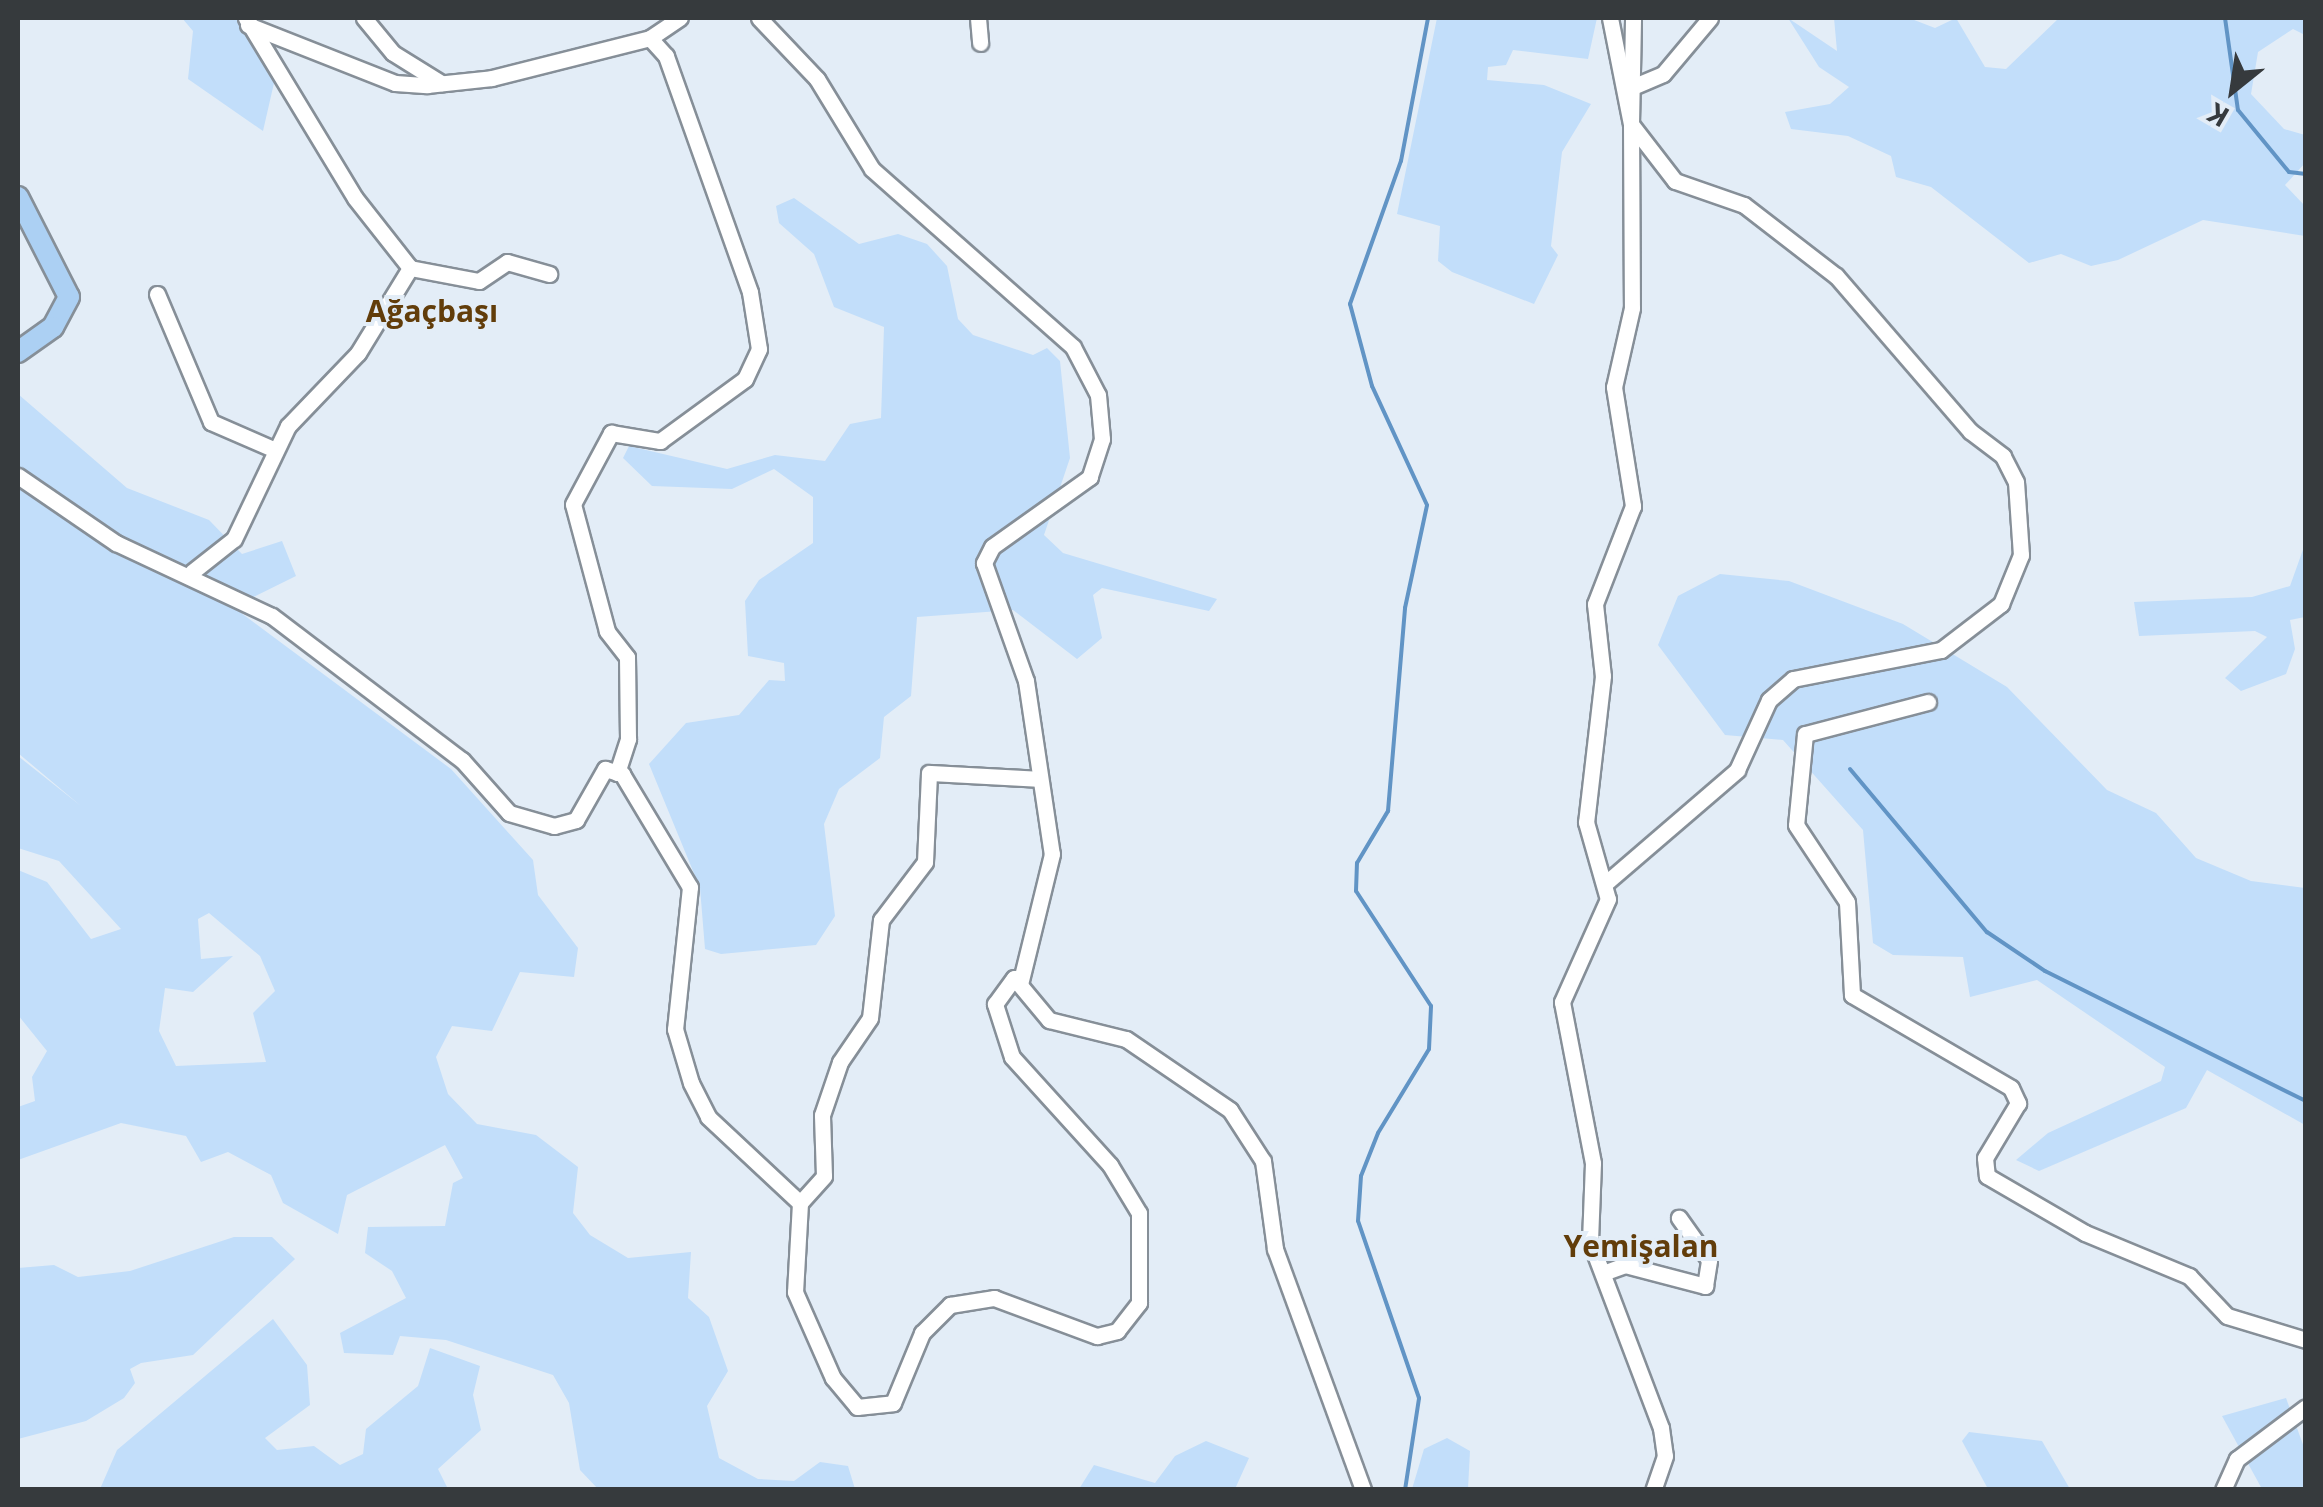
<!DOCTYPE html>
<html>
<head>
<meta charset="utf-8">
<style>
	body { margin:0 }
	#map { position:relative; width:2323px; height:1507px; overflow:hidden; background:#e3edf7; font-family:"Open Sans",sans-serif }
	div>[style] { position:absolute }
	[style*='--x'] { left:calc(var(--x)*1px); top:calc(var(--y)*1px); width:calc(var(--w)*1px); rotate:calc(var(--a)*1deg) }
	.green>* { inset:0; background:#c2defa }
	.stream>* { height:4px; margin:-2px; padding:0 2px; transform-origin:2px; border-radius:2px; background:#6194c5 }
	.roads { filter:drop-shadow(2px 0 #868f98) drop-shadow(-2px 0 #868f98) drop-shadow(0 2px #868f98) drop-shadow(0 -2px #868f98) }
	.minor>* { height:15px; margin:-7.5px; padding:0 7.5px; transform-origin:7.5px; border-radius:7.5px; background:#fff }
	.major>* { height:20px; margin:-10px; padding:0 10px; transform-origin:10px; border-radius:10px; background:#acd0f3 }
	span { translate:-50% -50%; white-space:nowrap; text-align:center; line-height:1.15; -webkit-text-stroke:8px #e3edf7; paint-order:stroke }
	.quarter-label { font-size:30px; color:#623d0a; font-weight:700 }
	.frame { position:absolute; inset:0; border:20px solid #363a3d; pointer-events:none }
	.north { position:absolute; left:2183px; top:40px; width:100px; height:100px; -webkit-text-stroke:8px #e3edf7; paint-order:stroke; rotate:210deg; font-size:28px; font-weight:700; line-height:40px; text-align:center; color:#363a3d }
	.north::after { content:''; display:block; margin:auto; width:35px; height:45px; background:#363a3d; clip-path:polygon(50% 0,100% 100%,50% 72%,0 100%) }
</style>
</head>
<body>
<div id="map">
	<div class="green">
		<div style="clip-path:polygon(182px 18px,237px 18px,274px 83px,263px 131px,188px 79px,193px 31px)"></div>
		<div style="clip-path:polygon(1437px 18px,1597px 18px,1588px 59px,1513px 50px,1506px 65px,1488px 67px,1487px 80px,1544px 85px,1591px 104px,1562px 152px,1551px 246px,1558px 255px,1534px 304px,1452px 272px,1438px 261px,1440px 226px,1397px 214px)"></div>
		<div style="clip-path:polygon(1788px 18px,1837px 51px,1834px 18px,1909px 18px,1935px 28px,1956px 18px,1985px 67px,2006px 69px,2059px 18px,2305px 18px,2305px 35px,2293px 29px,2258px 52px,2251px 94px,2284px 129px,2305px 135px,2305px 163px,2285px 185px,2305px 206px,2305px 236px,2203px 220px,2118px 260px,2091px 266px,2061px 254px,2029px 263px,1931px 187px,1896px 177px,1891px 156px,1848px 136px,1791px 129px,1785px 112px,1830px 104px,1849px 87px,1819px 67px)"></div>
		<div style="clip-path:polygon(794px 198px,859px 244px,898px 234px,927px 244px,947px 266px,958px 319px,973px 335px,1033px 355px,1047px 348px,1060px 361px,1070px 458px,1044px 535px,1063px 553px,1217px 599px,1209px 611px,1102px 588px,1093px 595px,1102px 638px,1077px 659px,1013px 610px,917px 617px,911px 696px,884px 717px,880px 758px,839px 789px,824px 824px,835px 916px,816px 945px,721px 954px,705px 949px,700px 888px,649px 764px,686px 723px,739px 715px,769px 680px,785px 681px,784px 663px,748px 656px,745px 601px,759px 580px,813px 543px,813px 497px,774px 469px,732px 489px,652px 486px,623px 458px,629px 446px,727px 469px,775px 455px,825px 461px,850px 424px,881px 418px,884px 327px,834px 307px,814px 254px,779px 223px,776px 206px)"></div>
		<div style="clip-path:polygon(evenodd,18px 394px,127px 488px,209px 520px,242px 554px,282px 541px,296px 576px,233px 607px,451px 769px,533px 860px,538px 895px,578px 948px,574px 977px,520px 972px,492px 1031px,452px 1026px,436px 1057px,448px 1094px,477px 1124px,536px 1135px,578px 1167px,573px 1213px,590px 1235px,628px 1258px,691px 1252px,688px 1298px,709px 1317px,728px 1371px,707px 1406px,719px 1458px,758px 1479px,794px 1481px,820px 1462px,848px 1466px,855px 1489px,598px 1489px,580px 1470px,569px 1403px,553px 1375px,446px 1340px,400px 1336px,393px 1355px,344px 1353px,340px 1333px,406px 1298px,392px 1271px,365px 1253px,368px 1227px,445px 1226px,453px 1183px,463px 1178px,445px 1145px,347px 1195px,338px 1234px,283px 1203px,271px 1175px,228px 1152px,201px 1162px,186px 1136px,121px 1123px,18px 1160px,18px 1107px,35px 1101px,32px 1077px,47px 1051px,18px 1015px,18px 870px,47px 882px,91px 939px,121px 929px,59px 861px,18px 848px,18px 756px,81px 806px,18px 753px,18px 394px,209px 913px,260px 956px,275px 991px,253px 1013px,266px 1062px,176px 1066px,159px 1031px,165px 988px,193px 992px,233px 956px,201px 959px,198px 919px,209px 913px)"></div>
		<div style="clip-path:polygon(2305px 544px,2305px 617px,2290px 620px,2295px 649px,2286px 674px,2241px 691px,2225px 678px,2267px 637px,2255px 631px,2139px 636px,2134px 602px,2252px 597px,2290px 586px)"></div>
		<div style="clip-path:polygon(1720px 574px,1789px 581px,1903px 624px,2007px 687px,2107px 790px,2156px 813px,2196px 858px,2251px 881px,2305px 888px,2305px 1125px,2207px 1070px,2186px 1108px,2039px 1171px,2016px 1160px,2048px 1133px,2161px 1081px,2165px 1067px,2037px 980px,1970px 997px,1963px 957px,1893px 955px,1873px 943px,1863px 830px,1783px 740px,1725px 735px,1658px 645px,1678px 596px)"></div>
		<div style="clip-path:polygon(234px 1237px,272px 1237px,295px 1259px,193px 1355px,141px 1363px,130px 1369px,135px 1383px,124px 1398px,86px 1421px,18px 1439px,18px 1268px,54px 1265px,78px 1277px,130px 1271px)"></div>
		<div style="clip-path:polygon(273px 1319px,307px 1365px,310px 1405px,265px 1438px,277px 1450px,314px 1446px,340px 1465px,363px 1454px,366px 1429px,418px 1386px,430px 1348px,480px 1366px,473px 1395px,481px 1430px,438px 1469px,448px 1489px,100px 1489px,117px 1450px)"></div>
		<div style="clip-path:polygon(2286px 1398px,2305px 1450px,2305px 1489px,2262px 1489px,2222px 1416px)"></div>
		<div style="clip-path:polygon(1969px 1432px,2042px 1441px,2070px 1489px,1988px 1489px,1962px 1441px)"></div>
		<div style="clip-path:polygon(1447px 1438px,1470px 1451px,1468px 1489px,1412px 1489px,1424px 1449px)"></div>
		<div style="clip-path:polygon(1206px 1441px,1249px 1458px,1235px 1489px,1079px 1489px,1094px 1465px,1155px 1483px,1175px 1456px)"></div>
	</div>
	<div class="stream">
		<div style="--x:2225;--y:18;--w:93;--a:82"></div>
		<div style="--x:2238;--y:110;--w:80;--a:50.6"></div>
		<div style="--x:2289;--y:172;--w:17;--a:7"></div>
		<div style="--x:1850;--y:769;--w:213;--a:50"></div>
		<div style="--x:1987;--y:932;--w:70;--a:33.9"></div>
		<div style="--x:2045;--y:971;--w:292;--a:26.5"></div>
		<div style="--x:1405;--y:1490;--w:93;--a:-81.3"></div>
		<div style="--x:1419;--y:1398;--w:187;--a:-109"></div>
		<div style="--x:1358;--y:1221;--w:45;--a:-86.2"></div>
		<div style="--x:1361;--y:1176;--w:46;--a:-68.4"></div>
		<div style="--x:1378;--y:1133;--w:98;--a:-58.7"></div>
		<div style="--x:1429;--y:1049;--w:43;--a:-87.3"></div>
		<div style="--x:1431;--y:1006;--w:137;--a:-123.1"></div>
		<div style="--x:1356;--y:891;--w:28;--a:-88"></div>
		<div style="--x:1357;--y:863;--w:61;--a:-59.2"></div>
		<div style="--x:1388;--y:811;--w:204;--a:-85.2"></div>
		<div style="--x:1405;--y:608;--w:105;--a:-77.9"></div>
		<div style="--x:1427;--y:505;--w:131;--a:-114.8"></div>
		<div style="--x:1372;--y:386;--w:85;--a:-105"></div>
		<div style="--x:1350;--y:304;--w:152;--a:-70.4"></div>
		<div style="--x:1401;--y:161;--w:146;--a:-79.3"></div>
	</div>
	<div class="roads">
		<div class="minor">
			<div style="--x:246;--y:18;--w:210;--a:58.8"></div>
			<div style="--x:355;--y:198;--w:89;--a:51.8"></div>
			<div style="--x:410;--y:268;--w:70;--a:10.7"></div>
			<div style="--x:479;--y:281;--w:34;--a:-34"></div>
			<div style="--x:507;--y:262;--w:44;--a:15.9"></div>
			<div style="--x:364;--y:18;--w:45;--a:50.4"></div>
			<div style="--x:393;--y:53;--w:57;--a:32"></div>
			<div style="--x:759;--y:18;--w:84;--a:46.4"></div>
			<div style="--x:817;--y:79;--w:105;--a:58.6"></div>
			<div style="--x:872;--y:169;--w:268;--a:41.5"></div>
			<div style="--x:1073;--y:347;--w:54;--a:62.5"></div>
			<div style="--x:1098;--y:395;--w:44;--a:84.8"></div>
			<div style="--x:1102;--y:439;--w:40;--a:108"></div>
			<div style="--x:1090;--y:477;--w:120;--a:144.5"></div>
			<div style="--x:992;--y:547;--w:18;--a:117"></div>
			<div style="--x:984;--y:563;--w:125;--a:70.4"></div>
			<div style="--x:1026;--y:681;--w:175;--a:81.5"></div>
			<div style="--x:1052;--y:854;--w:134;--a:103.8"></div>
			<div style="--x:978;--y:18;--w:25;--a:85"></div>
			<div style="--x:1610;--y:18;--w:108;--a:78.8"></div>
			<div style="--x:1631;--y:124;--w:184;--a:89.7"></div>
			<div style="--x:1632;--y:308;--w:81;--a:102.8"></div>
			<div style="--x:1614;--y:387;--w:121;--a:80.9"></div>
			<div style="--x:1633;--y:506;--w:105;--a:111.2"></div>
			<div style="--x:1595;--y:604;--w:72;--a:83.7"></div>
			<div style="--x:1603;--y:676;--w:147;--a:96.6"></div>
			<div style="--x:1586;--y:822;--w:80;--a:74.1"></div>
			<div style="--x:1608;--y:899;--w:113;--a:114.1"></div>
			<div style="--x:1562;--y:1002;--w:164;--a:79.1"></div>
			<div style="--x:1593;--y:1163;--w:78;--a:92.2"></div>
			<div style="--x:1590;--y:1241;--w:200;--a:69.2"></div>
			<div style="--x:1661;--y:1428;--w:28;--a:82"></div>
			<div style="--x:1665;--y:1456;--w:36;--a:109"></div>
			<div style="--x:248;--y:25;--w:158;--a:21.5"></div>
			<div style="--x:395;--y:83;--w:32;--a:4"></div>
			<div style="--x:427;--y:85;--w:65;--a:-6.1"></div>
			<div style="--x:492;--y:78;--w:163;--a:-14.2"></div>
			<div style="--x:1637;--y:85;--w:28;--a:-23"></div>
			<div style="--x:1663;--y:74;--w:73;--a:-50"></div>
			<div style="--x:157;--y:294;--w:139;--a:67.1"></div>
			<div style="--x:211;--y:422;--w:68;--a:23.5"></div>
			<div style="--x:18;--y:476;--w:119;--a:34.4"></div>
			<div style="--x:116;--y:543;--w:172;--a:25.1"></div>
			<div style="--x:272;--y:616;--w:238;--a:37.2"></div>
			<div style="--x:462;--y:760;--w:71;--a:48.4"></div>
			<div style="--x:509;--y:813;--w:47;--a:16.1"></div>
			<div style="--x:554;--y:826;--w:23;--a:-15"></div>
			<div style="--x:576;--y:820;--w:59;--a:-60.4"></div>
			<div style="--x:605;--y:769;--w:18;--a:16"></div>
			<div style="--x:622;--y:774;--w:132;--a:59"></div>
			<div style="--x:690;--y:887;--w:143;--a:96"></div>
			<div style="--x:675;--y:1029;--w:56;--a:73.5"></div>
			<div style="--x:691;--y:1083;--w:38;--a:63"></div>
			<div style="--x:708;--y:1117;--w:126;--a:43.1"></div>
			<div style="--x:800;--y:1203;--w:89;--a:93.2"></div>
			<div style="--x:795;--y:1292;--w:94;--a:66.2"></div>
			<div style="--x:833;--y:1378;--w:38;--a:50"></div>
			<div style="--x:857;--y:1407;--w:36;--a:-6"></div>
			<div style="--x:893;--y:1403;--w:76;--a:-67.5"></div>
			<div style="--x:922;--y:1333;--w:40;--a:-45"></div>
			<div style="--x:950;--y:1305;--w:45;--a:-9"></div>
			<div style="--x:994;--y:1298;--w:110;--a:20.3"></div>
			<div style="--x:1097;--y:1336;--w:21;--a:-14"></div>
			<div style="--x:1117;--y:1331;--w:36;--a:-52"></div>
			<div style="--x:1139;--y:1303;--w:90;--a:-90"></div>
			<div style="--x:1139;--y:1213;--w:56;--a:-121.1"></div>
			<div style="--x:1110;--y:1165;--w:146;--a:-132.2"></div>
			<div style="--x:1012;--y:1057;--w:56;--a:-107.8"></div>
			<div style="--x:995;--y:1004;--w:32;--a:-54"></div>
			<div style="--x:1014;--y:978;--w:55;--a:50.2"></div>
			<div style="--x:1049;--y:1020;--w:79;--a:13.9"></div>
			<div style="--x:1126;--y:1039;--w:126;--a:34.3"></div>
			<div style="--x:1230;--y:1110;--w:61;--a:57.1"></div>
			<div style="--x:1263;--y:1161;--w:89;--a:82.2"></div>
			<div style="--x:1275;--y:1249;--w:257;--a:69.9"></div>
			<div style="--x:192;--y:572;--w:53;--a:-38.2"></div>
			<div style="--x:234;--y:539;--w:125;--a:-64.5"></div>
			<div style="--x:288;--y:426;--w:101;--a:-46.2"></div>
			<div style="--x:358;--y:353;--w:100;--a:-58.5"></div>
			<div style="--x:1928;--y:702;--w:127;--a:165.4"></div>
			<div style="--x:1805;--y:734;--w:91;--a:95.6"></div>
			<div style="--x:1796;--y:825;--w:92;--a:56.5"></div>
			<div style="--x:1847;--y:902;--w:93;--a:86.9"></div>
			<div style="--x:1852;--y:995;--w:184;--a:30.3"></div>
			<div style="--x:2011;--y:1088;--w:17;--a:65"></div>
			<div style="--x:2018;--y:1103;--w:64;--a:121"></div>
			<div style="--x:1985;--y:1158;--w:18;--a:84"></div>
			<div style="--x:1987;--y:1176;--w:113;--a:30.2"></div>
			<div style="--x:2085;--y:1233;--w:113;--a:22.5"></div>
			<div style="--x:2189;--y:1276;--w:55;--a:46.5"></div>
			<div style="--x:2227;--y:1316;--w:83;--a:16.9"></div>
			<div style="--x:617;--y:773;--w:36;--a:-72"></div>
			<div style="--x:628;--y:739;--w:82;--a:-90.7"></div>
			<div style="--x:627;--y:657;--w:33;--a:-128"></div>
			<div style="--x:607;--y:631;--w:131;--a:-105"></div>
			<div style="--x:573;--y:504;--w:81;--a:-61.8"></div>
			<div style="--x:611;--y:433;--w:50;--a:9.3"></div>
			<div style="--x:660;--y:441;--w:105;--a:-36.1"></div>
			<div style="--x:745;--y:379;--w:33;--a:-65"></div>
			<div style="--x:759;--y:349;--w:58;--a:-99"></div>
			<div style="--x:750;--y:292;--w:251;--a:-109.6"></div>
			<div style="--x:666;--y:56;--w:24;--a:-132"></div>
			<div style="--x:650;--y:38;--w:36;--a:-34"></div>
			<div style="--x:1607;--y:882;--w:172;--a:-40.7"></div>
			<div style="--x:1737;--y:770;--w:77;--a:-65.4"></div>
			<div style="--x:1769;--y:700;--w:32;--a:-41"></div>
			<div style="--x:1793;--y:679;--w:151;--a:-11.1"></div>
			<div style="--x:1941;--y:650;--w:76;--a:-37.5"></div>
			<div style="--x:2001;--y:604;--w:53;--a:-67.8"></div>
			<div style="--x:2021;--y:555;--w:73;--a:-93.9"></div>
			<div style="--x:2016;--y:482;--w:29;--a:-117"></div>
			<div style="--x:2003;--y:456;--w:41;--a:-142.9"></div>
			<div style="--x:1970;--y:431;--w:205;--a:-130.8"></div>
			<div style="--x:1836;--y:276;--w:116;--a:-142.3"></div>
			<div style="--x:1744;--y:205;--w:73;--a:-160.8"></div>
			<div style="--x:1675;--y:181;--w:72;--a:-127.7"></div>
			<div style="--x:1631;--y:124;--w:106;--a:-88.9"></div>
			<div style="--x:800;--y:1203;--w:36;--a:-48"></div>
			<div style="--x:824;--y:1176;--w:61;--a:-91.9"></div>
			<div style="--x:822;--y:1115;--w:56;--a:-71.2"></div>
			<div style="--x:840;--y:1062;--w:53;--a:-55.7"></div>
			<div style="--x:870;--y:1018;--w:99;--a:-83.6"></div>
			<div style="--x:881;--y:920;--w:73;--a:-52.8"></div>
			<div style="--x:925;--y:862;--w:89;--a:-87.4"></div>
			<div style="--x:929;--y:773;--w:110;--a:3.1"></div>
			<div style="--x:1603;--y:1273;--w:23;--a:-20"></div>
			<div style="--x:1625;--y:1265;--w:83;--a:14.7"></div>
			<div style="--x:1705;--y:1286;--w:26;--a:-81"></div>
			<div style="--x:1709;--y:1260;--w:52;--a:-125.5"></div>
			<div style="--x:2223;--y:1490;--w:34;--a:-66"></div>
			<div style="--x:2237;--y:1459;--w:86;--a:-37"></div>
		</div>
		<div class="major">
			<div style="--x:18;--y:197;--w:112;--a:63"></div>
			<div style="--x:69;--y:297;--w:34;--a:118"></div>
			<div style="--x:53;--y:327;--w:43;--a:144.5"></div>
		</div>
	</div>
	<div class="quarter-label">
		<span style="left:432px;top:311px">Ağaçbaşı</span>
		<span style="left:1641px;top:1246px">Yemişalan</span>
	</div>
	<div class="frame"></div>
	<div class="north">K</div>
</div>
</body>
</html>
